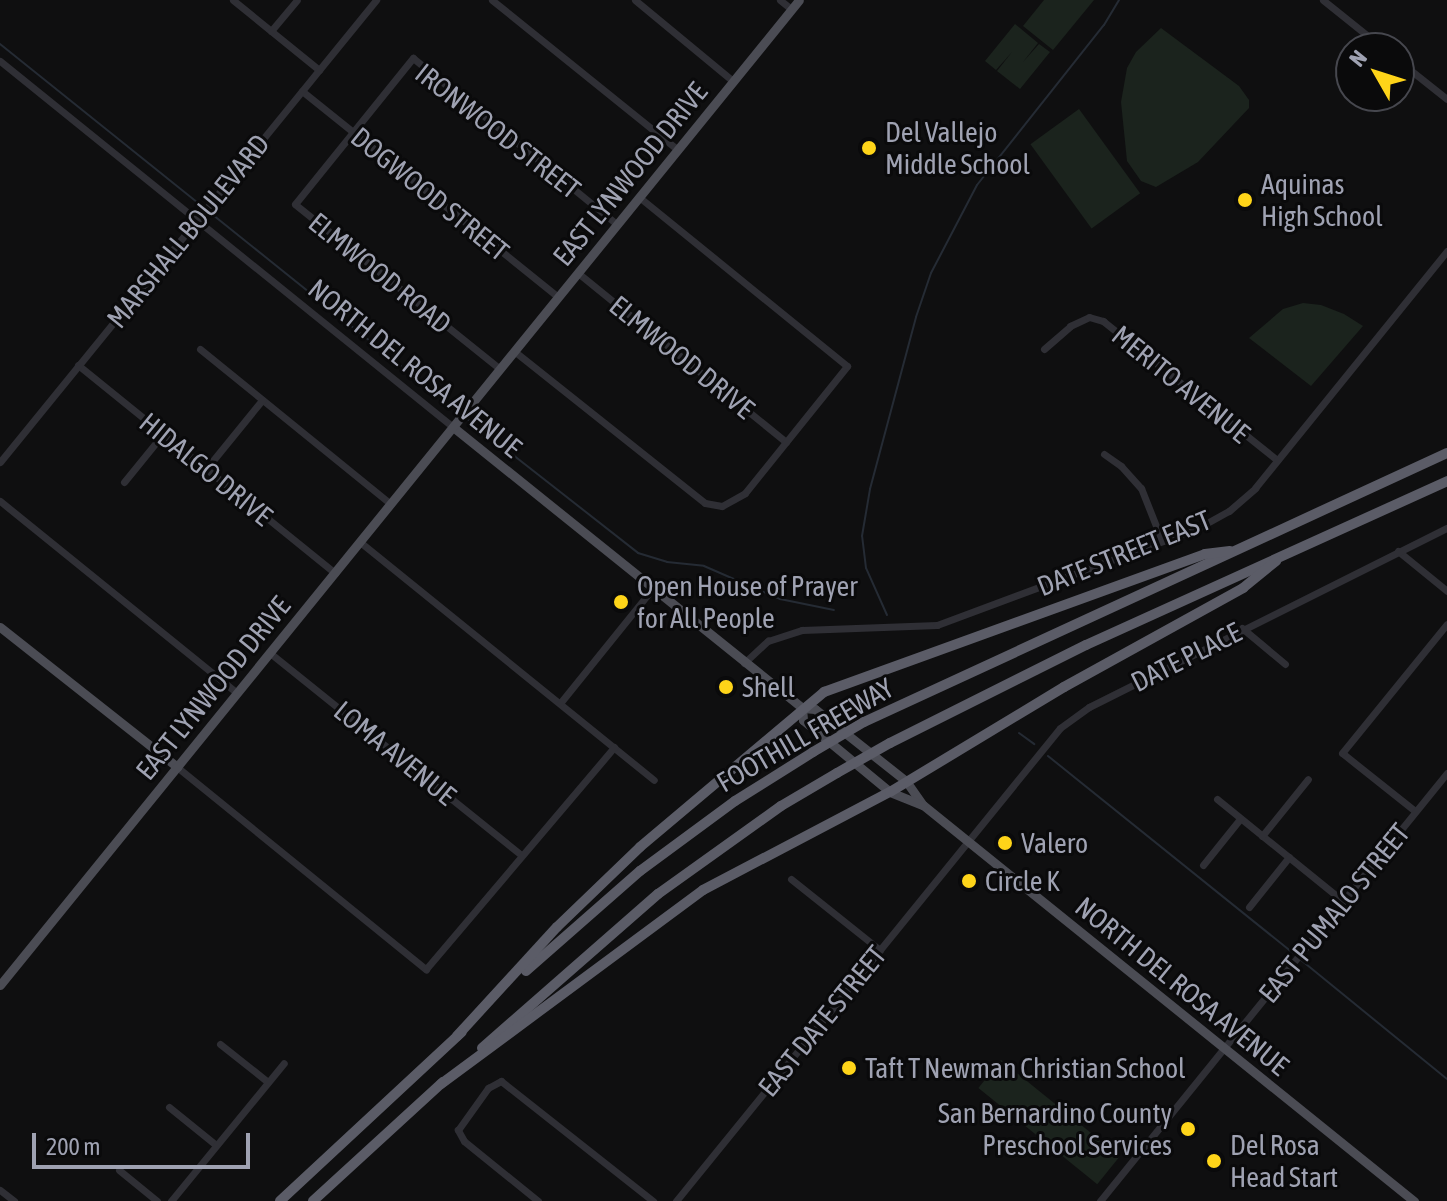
<!DOCTYPE html>
<html>
<head>
<meta charset="utf-8">
<style>
	body { margin:0 }
	#map { position:relative; width:1447px; height:1201px; overflow:hidden; background:#0f0f10; font-family:"Asap Condensed",sans-serif }
	div>[style] { position:absolute }
	[style*='--x'] { left:calc(var(--x)*1px); top:calc(var(--y)*1px); width:calc(var(--w)*1px); rotate:calc(var(--a)*1deg) }
	.green>* { inset:0; background:#1b231d; transform-origin:0 0 }
	.stream>* { height:2px; margin:-1px; padding:0 1px; transform-origin:1px; border-radius:1px; background:#252b34 }
	.minor>* { height:7px; margin:-3.5px; padding:0 3.5px; transform-origin:3.5px; border-radius:3.5px; background:#2f2f35 }
	.major>* { height:9px; margin:-4.5px; padding:0 4.5px; transform-origin:4.5px; border-radius:4.5px; background:#4b4c54 }
	.highway>* { height:10px; margin:-5px; padding:0 5px; transform-origin:5px; border-radius:5px; background:#5b5c67 }
	.highway-bridge>* { height:10px; margin:-5px; padding:0 5px; transform-origin:5px; border-radius:5px; background:#5b5c67 }
	.dots>* { width:22px; height:22px; translate:-50% -50%; box-sizing:border-box; border:4px solid #0a0a0b; border-radius:50% }
	span { translate:-50% -50%; white-space:nowrap; text-align:center; line-height:1.15; -webkit-text-stroke:6px #0a0a0b; paint-order:stroke }
	.street-label { font-size:28px; color:#9fa2b2 }
	.poi-label { font-size:28px; color:#9fa2b2 }
	.left { translate:0 -50%; text-align:left }
	.right { translate:-100% -50%; text-align:right }
	.north { position:absolute; left:1335px; top:32px; width:80px; height:80px; box-sizing:border-box; background:#0a0a0b; border:2px solid #46474e; border-radius:50%; rotate:309deg; font-size:22px; font-weight:700; line-height:32px; text-align:center; color:#9fa2b2 }
	.north::after { content:''; display:block; margin:auto; width:28px; height:36px; background:#fed419; clip-path:polygon(50% 0,100% 100%,50% 72%,0 100%) }
	.scale { position:absolute; left:32px; top:1133px; width:218px; height:36px; box-sizing:border-box; border:4px solid #9fa2b2; border-top:0; padding-left:10px; font-size:24px; line-height:28px; white-space:nowrap; color:#9fa2b2; -webkit-text-stroke:6px #0a0a0b; paint-order:stroke }
</style>
</head>
<body>
<div id="map">
	<div class="green">
		<div style="clip-path:polygon(1044px 0,1094px 0,1053px 50px,1023px 26px)"></div>
		<div style="clip-path:polygon(1015px 24px,1038px 43px,1023px 62px,1039px 44px,1050px 52px,1020px 89px,997px 71px,1012px 52px,996px 70px,985px 61px)"></div>
		<div style="clip-path:polygon(1161px 28px,1239px 86px,1249px 100px,1249px 108px,1198px 162px,1156px 187px,1141px 181px,1127px 161px,1121px 102px,1127px 68px,1136px 52px)"></div>
		<div style="left:1079px;top:109px;width:104px;height:60px;rotate:54deg"></div>
		<div style="clip-path:polygon(1303px 303px,1321px 305px,1344px 314px,1363px 326px,1311px 386px,1249px 338px,1283px 309px)"></div>
		<div style="left:1001px;top:1060px;width:153px;height:36px;rotate:39deg"></div>
	</div>
	<div class="stream">
		<div style="--x:0;--y:44;--w:591;--a:38.75"></div>
		<div style="--x:466;--y:418;--w:219;--a:38.1"></div>
		<div style="--x:638;--y:553;--w:30;--a:17"></div>
		<div style="--x:667;--y:562;--w:37;--a:6"></div>
		<div style="--x:704;--y:566;--w:83;--a:23.5"></div>
		<div style="--x:780;--y:599;--w:55;--a:11.5"></div>
		<div style="--x:887;--y:615;--w:51;--a:-114.1"></div>
		<div style="--x:866;--y:568;--w:32;--a:-97"></div>
		<div style="--x:862;--y:536;--w:48;--a:-80.3"></div>
		<div style="--x:870;--y:489;--w:178;--a:-75"></div>
		<div style="--x:916;--y:317;--w:46;--a:-71.2"></div>
		<div style="--x:931;--y:273;--w:99;--a:-62.4"></div>
		<div style="--x:977;--y:185;--w:204;--a:-51.6"></div>
		<div style="--x:1104;--y:25;--w:29;--a:-59"></div>
		<div style="--x:1019;--y:733;--w:19;--a:36"></div>
		<div style="--x:1048;--y:756;--w:314;--a:38.8"></div>
		<div style="--x:1301;--y:960;--w:188;--a:39.2"></div>
	</div>
	<div class="minor">
		<div style="--x:233;--y:0;--w:111;--a:39.1"></div>
		<div style="--x:492;--y:0;--w:239;--a:38.9"></div>
		<div style="--x:635;--y:0;--w:127;--a:39.6"></div>
		<div style="--x:780;--y:0;--w:14;--a:39"></div>
		<div style="--x:1323;--y:0;--w:77;--a:38.7"></div>
		<div style="--x:271;--y:31;--w:40;--a:-50"></div>
		<div style="--x:0;--y:61;--w:582;--a:38.94"></div>
		<div style="--x:1399;--y:61;--w:61;--a:38.4"></div>
		<div style="--x:302;--y:91;--w:329;--a:38.8"></div>
		<div style="--x:578;--y:273;--w:268;--a:39.1"></div>
		<div style="--x:200;--y:349;--w:246;--a:39.1"></div>
		<div style="--x:1044;--y:349;--w:35;--a:-41"></div>
		<div style="--x:1070;--y:326;--w:21;--a:-25"></div>
		<div style="--x:1089;--y:317;--w:15;--a:16"></div>
		<div style="--x:1103;--y:321;--w:223;--a:38.6"></div>
		<div style="--x:514;--y:351;--w:244;--a:38.5"></div>
		<div style="--x:705;--y:503;--w:17;--a:10"></div>
		<div style="--x:722;--y:506;--w:26;--a:-29"></div>
		<div style="--x:745;--y:493;--w:163;--a:-51.2"></div>
		<div style="--x:847;--y:366;--w:267;--a:-140.9"></div>
		<div style="--x:78;--y:365;--w:331;--a:39"></div>
		<div style="--x:500;--y:369;--w:263;--a:-141.2"></div>
		<div style="--x:295;--y:204;--w:188;--a:-51.1"></div>
		<div style="--x:413;--y:58;--w:264;--a:39.2"></div>
		<div style="--x:1104;--y:454;--w:21;--a:35"></div>
		<div style="--x:1121;--y:466;--w:30;--a:48"></div>
		<div style="--x:1141;--y:488;--w:57;--a:68.4"></div>
		<div style="--x:0;--y:462;--w:596;--a:-50.86"></div>
		<div style="--x:206;--y:469;--w:89;--a:-50.9"></div>
		<div style="--x:124;--y:482;--w:62;--a:-50.9"></div>
		<div style="--x:0;--y:501;--w:305;--a:39"></div>
		<div style="--x:360;--y:542;--w:378;--a:39"></div>
		<div style="--x:1398;--y:551;--w:63;--a:39.2"></div>
		<div style="--x:1242;--y:628;--w:56;--a:39.9"></div>
		<div style="--x:270;--y:653;--w:321;--a:38.8"></div>
		<div style="--x:744;--y:663;--w:33;--a:-43"></div>
		<div style="--x:768;--y:641;--w:36;--a:-18"></div>
		<div style="--x:802;--y:630;--w:135;--a:-2.1"></div>
		<div style="--x:937;--y:625;--w:278;--a:-20.4"></div>
		<div style="--x:1198;--y:528;--w:35;--a:-29"></div>
		<div style="--x:1229;--y:511;--w:35;--a:-41"></div>
		<div style="--x:1255;--y:488;--w:305;--a:-51"></div>
		<div style="--x:561;--y:702;--w:146;--a:-51.1"></div>
		<div style="--x:177;--y:767;--w:321;--a:39.1"></div>
		<div style="--x:426;--y:969;--w:291;--a:-49.7"></div>
		<div style="--x:1217;--y:799;--w:162;--a:39"></div>
		<div style="--x:1415;--y:811;--w:93;--a:-141.5"></div>
		<div style="--x:1342;--y:753;--w:166;--a:-50.9"></div>
		<div style="--x:1262;--y:836;--w:73;--a:-51.1"></div>
		<div style="--x:1203;--y:865;--w:59;--a:-51.2"></div>
		<div style="--x:791;--y:879;--w:114;--a:38.6"></div>
		<div style="--x:1249;--y:907;--w:64;--a:-51.3"></div>
		<div style="--x:220;--y:1044;--w:61;--a:38.4"></div>
		<div style="--x:169;--y:1107;--w:60;--a:39"></div>
		<div style="--x:119;--y:1170;--w:49;--a:39.2"></div>
		<div style="--x:0;--y:1190;--w:18;--a:38"></div>
		<div style="--x:171;--y:1201;--w:178;--a:-50.7"></div>
		<div style="--x:538;--y:1201;--w:95;--a:-141"></div>
		<div style="--x:464;--y:1141;--w:13;--a:-119"></div>
		<div style="--x:458;--y:1130;--w:52;--a:-54.5"></div>
		<div style="--x:488;--y:1088;--w:15;--a:-28"></div>
		<div style="--x:501;--y:1081;--w:194;--a:38.3"></div>
		<div style="--x:676;--y:1201;--w:609;--a:-50.93"></div>
		<div style="--x:1060;--y:728;--w:36;--a:-36"></div>
		<div style="--x:1089;--y:707;--w:400;--a:-26.6"></div>
		<div style="--x:1100;--y:1201;--w:551;--a:-50.97"></div>
	</div>
	<div class="major">
		<div style="--x:453;--y:427;--w:448;--a:38.8"></div>
		<div style="--x:802;--y:708;--w:13;--a:4"></div>
		<div style="--x:815;--y:709;--w:116;--a:38.4"></div>
		<div style="--x:906;--y:781;--w:29;--a:55"></div>
		<div style="--x:923;--y:805;--w:631;--a:38.89"></div>
		<div style="--x:0;--y:627;--w:226;--a:38.3"></div>
		<div style="--x:802;--y:708;--w:12;--a:85"></div>
		<div style="--x:803;--y:720;--w:113;--a:39.6"></div>
		<div style="--x:890;--y:792;--w:35;--a:22"></div>
		<div style="--x:0;--y:985;--w:1268;--a:-50.95"></div>
	</div>
	<div class="highway">
		<div style="--x:864;--y:722;--w:642;--a:-24.77"></div>
		<div style="--x:890;--y:743;--w:219;--a:-26.6"></div>
		<div style="--x:1086;--y:645;--w:397;--a:-24.4"></div>
		<div style="--x:526;--y:971;--w:152;--a:-41.3"></div>
		<div style="--x:640;--y:871;--w:118;--a:-36.4"></div>
		<div style="--x:735;--y:801;--w:92;--a:-32.1"></div>
		<div style="--x:457;--y:1036;--w:148;--a:-47.5"></div>
		<div style="--x:557;--y:927;--w:115;--a:-43.9"></div>
		<div style="--x:640;--y:847;--w:241;--a:-40.1"></div>
		<div style="--x:824;--y:692;--w:405;--a:-19.9"></div>
		<div style="--x:1205;--y:554;--w:25;--a:-7"></div>
		<div style="--x:482;--y:1048;--w:234;--a:-41.2"></div>
		<div style="--x:658;--y:894;--w:151;--a:-35.6"></div>
		<div style="--x:781;--y:806;--w:65;--a:-30.5"></div>
		<div style="--x:441;--y:1084;--w:326;--a:-36.5"></div>
		<div style="--x:703;--y:890;--w:211;--a:-27.7"></div>
		<div style="--x:890;--y:792;--w:203;--a:-31.1"></div>
		<div style="--x:1064;--y:687;--w:205;--a:-28.9"></div>
		<div style="--x:1243;--y:588;--w:43;--a:-39.3"></div>
		<div style="--x:280;--y:1201;--w:248;--a:-42.9"></div>
		<div style="--x:313;--y:1201;--w:176;--a:-42.5"></div>
	</div>
	<div class="highway-bridge">
		<div style="--x:813;--y:752;--w:59;--a:-30.5"></div>
		<div style="--x:837;--y:773;--w:61;--a:-29.5"></div>
	</div>
	<div class="dots">
		<div style="left:869px;top:148px;background:#fed419"></div>
		<div style="left:1245px;top:200px;background:#fed419"></div>
		<div style="left:621px;top:602px;background:#fed419"></div>
		<div style="left:726px;top:687px;background:#fed419"></div>
		<div style="left:1005px;top:843px;background:#fed419"></div>
		<div style="left:969px;top:881px;background:#fed419"></div>
		<div style="left:849px;top:1068px;background:#fed419"></div>
		<div style="left:1188px;top:1129px;background:#fed419"></div>
		<div style="left:1214px;top:1161px;background:#fed419"></div>
	</div>
	<div class="street-label">
		<span style="left:498px;top:131px;rotate:38deg">IRONWOOD STREET</span>
		<span style="left:630px;top:174px;rotate:-51deg">EAST LYNWOOD DRIVE</span>
		<span style="left:430px;top:194px;rotate:39deg">DOGWOOD STREET</span>
		<span style="left:188px;top:231px;rotate:-51deg">MARSHALL BOULEVARD</span>
		<span style="left:380px;top:273px;rotate:39deg">ELMWOOD ROAD</span>
		<span style="left:682px;top:357px;rotate:39deg">ELMWOOD DRIVE</span>
		<span style="left:415px;top:368px;rotate:39deg">NORTH DEL ROSA AVENUE</span>
		<span style="left:1181px;top:384px;rotate:39deg">MERITO AVENUE</span>
		<span style="left:206px;top:469px;rotate:39deg">HIDALGO DRIVE</span>
		<span style="left:1124px;top:553px;rotate:-22deg">DATE STREET EAST</span>
		<span style="left:1186px;top:657px;rotate:-27deg">DATE PLACE</span>
		<span style="left:213px;top:688px;rotate:-51deg">EAST LYNWOOD DRIVE</span>
		<span style="left:805px;top:735px;rotate:-30deg">FOOTHILL FREEWAY</span>
		<span style="left:395px;top:753px;rotate:39deg">LOMA AVENUE</span>
		<span style="left:1334px;top:913px;rotate:-51deg">EAST PUMALO STREET</span>
		<span style="left:1182px;top:986px;rotate:39deg">NORTH DEL ROSA AVENUE</span>
		<span style="left:822px;top:1021px;rotate:-51deg">EAST DATE STREET</span>
	</div>
	<div class="poi-label">
		<span class="left" style="left:885px;top:148px">Del Vallejo<br>Middle School</span>
		<span class="left" style="left:1261px;top:200px">Aquinas<br>High School</span>
		<span class="left" style="left:637px;top:602px">Open House of Prayer<br>for All People</span>
		<span class="left" style="left:742px;top:687px">Shell</span>
		<span class="left" style="left:1021px;top:843px">Valero</span>
		<span class="left" style="left:985px;top:881px">Circle K</span>
		<span class="left" style="left:865px;top:1068px">Taft T Newman Christian School</span>
		<span class="right" style="left:1172px;top:1129px">San Bernardino County<br>Preschool Services</span>
		<span class="left" style="left:1230px;top:1161px">Del Rosa<br>Head Start</span>
	</div>
	<div class="north">N</div>
	<div class="scale">200 m</div>
</div>
</body>
</html>
